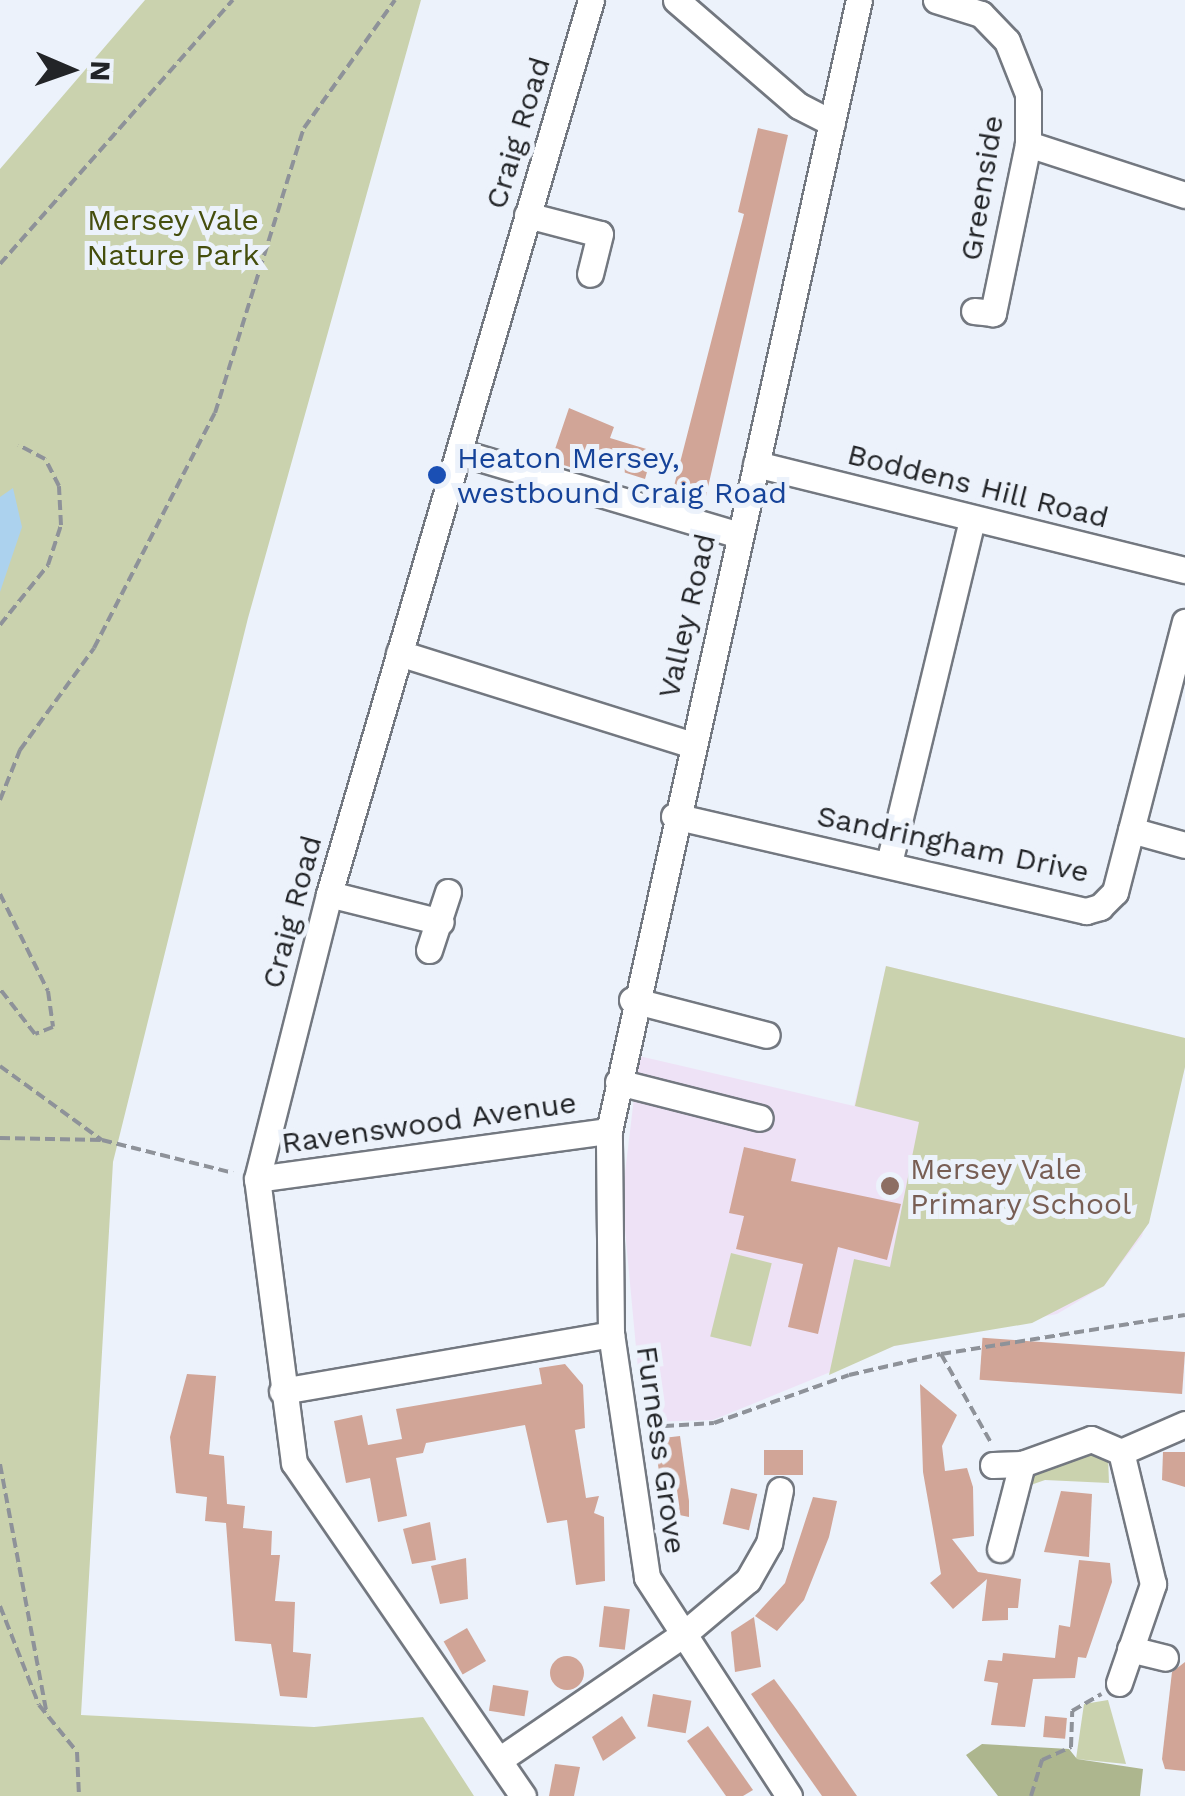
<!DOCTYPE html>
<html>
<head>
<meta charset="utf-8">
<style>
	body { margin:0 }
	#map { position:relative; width:1185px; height:1796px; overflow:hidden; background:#ecf2fb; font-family:"Work Sans",sans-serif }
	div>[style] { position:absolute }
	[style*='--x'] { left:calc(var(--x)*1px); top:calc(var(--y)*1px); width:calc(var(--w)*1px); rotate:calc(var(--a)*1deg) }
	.education>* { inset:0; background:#eee2f6 }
	.green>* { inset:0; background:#cad2ae; transform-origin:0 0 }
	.forest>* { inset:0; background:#adb68e }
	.water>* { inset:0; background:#acd2ee }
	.building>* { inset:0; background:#d1a597; transform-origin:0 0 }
	.round { border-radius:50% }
	.path>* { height:4px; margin-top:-2px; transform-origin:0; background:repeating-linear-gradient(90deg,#8e9299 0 10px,transparent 0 15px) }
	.roads { filter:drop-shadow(2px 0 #737880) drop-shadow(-2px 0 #737880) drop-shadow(0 2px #737880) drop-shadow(0 -2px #737880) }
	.minor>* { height:25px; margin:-12.5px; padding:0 12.5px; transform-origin:12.5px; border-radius:12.5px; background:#fff }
	.dots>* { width:28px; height:28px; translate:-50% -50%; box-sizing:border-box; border:5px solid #ecf2fb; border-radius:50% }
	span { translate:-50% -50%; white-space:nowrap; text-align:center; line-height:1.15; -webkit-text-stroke:10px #ecf2fb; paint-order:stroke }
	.street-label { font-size:30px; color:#222427 }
	.park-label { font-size:30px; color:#454e0d }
	.transit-label { font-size:30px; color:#164399 }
	.left { translate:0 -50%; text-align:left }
	.education-label { font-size:30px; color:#785e54 }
	.north { position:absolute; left:20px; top:20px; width:100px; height:100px; -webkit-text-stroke:8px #ecf2fb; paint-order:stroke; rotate:92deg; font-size:28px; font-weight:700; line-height:40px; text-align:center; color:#222427 }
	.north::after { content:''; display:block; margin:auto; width:35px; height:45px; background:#222427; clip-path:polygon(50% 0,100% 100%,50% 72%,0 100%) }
</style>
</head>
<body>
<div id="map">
	<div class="education">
		<div style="clip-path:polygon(886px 966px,1185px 1038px,1185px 1067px,1142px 1236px,1104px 1286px,1057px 1314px,894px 1346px,713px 1420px,643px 1422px,622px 1198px,639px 1056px,854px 1106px)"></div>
	</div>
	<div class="green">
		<div style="clip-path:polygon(145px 0,421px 0,248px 618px,113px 1162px,81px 1715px,314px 1727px,423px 1717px,474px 1796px,0 1796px,0 169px)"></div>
		<div style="clip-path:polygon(886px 966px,1185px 1038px,1185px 1067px,1149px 1223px,1104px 1286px,1032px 1323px,894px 1346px,829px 1375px,854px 1259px,890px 1267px,919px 1122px,855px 1106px)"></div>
		<div style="left:731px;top:1253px;width:42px;height:86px;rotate:14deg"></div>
		<div style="clip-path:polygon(1088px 1447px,1108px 1457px,1109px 1483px,1045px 1480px,1025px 1487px,1026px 1474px)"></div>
		<div style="clip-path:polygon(1108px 1700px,1126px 1764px,1076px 1759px,1084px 1704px)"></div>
	</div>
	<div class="forest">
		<div style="clip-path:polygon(982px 1744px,1069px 1749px,1077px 1759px,1143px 1769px,1140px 1796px,998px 1796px,966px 1755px)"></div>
	</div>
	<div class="water">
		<div style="clip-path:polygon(13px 488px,22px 527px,0 592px,0 497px)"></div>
	</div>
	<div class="building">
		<div style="clip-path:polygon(758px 128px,788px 135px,706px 496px,674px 486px,744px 214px,738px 212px)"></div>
		<div style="clip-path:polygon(569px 408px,614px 427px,610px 438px,653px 451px,645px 479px,576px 457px,573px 468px,551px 461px)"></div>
		<div style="clip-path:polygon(744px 1147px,796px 1159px,791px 1181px,901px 1204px,887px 1260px,838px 1247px,818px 1334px,788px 1327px,803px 1264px,736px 1249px,744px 1216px,729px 1213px)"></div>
		<div style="left:1185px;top:1352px;width:42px;height:203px;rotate:94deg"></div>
		<div style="clip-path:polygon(565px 1364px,583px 1385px,585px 1428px,575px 1430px,586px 1498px,599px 1496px,594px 1513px,604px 1517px,605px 1581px,576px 1585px,567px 1520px,547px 1523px,525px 1425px,426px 1443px,423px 1453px,396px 1458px,407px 1516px,378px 1522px,370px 1478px,346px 1483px,334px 1421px,362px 1415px,368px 1445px,402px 1439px,396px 1409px,542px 1384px,539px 1368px)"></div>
		<div style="clip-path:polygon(187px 1374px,216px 1376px,209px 1454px,224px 1456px,227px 1504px,245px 1506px,243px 1528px,272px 1531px,271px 1555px,280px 1555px,275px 1601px,295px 1602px,293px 1652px,311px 1654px,307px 1698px,280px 1696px,271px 1644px,235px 1641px,226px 1523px,205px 1521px,207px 1497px,176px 1493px,170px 1437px)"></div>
		<div style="clip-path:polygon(920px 1384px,957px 1415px,942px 1446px,945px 1471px,967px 1468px,973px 1487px,974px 1536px,952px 1539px,978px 1572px,1021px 1579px,1018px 1608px,1008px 1608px,1008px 1620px,982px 1621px,987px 1579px,953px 1609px,930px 1583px,941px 1574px,923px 1472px)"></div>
		<div style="clip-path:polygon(680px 1436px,689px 1501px,689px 1517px,665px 1512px,657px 1458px,655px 1439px)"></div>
		<div style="left:764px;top:1450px;width:39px;height:25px"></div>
		<div style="clip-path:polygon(1163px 1452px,1185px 1452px,1185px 1487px,1162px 1480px)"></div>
		<div style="left:731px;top:1488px;width:27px;height:37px;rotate:13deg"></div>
		<div style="clip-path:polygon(1061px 1491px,1092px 1494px,1089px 1557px,1044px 1552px)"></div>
		<div style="clip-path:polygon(813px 1497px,837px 1501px,829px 1537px,804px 1600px,777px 1631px,755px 1616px,785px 1583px)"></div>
		<div style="clip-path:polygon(430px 1522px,436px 1560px,412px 1564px,403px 1529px)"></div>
		<div style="clip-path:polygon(466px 1558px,468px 1599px,440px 1604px,431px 1566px)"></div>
		<div style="clip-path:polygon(1079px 1560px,1110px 1563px,1112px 1582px,1086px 1658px,1078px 1657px,1075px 1678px,1033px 1679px,1025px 1727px,991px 1725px,998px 1683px,984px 1681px,988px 1660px,1002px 1661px,1003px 1653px,1055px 1658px,1059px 1625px,1070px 1627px)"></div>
		<div style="left:604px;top:1606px;width:26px;height:41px;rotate:7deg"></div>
		<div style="clip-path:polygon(754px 1617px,761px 1667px,735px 1672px,731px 1632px)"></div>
		<div style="left:467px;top:1628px;width:38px;height:27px;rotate:60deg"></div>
		<div class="round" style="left:550px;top:1656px;width:34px;height:34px"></div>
		<div style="clip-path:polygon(1185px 1662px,1185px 1771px,1165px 1769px,1162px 1759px,1172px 1672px)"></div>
		<div style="clip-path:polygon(774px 1679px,797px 1710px,857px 1796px,822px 1796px,777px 1732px,751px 1694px)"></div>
		<div style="left:493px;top:1685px;width:36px;height:26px;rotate:9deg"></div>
		<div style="left:653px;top:1694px;width:39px;height:33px;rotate:10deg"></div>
		<div style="clip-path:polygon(622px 1716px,636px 1738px,603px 1761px,592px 1737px)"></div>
		<div style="left:1045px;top:1716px;width:22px;height:21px;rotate:5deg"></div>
		<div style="clip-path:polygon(708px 1726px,753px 1790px,743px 1796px,726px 1796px,687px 1741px)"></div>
		<div style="clip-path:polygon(555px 1764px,580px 1767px,574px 1796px,549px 1796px)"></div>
	</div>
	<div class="path">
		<div style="--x:0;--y:264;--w:352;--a:-48.6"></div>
		<div style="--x:0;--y:625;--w:77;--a:-51.3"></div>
		<div style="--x:48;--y:565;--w:42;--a:-72"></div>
		<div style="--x:61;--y:525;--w:39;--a:-93"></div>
		<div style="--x:59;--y:486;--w:30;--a:-117"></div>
		<div style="--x:45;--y:459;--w:30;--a:-152"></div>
		<div style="--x:0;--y:800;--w:54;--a:-68.2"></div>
		<div style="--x:20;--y:750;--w:126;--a:-54"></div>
		<div style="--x:94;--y:648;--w:264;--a:-62.8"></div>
		<div style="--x:215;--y:413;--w:299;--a:-72.7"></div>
		<div style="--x:304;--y:128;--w:157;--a:-54.6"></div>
		<div style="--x:0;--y:894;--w:108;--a:63.7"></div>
		<div style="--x:48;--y:991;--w:36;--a:82"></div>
		<div style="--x:53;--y:1027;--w:19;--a:159"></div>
		<div style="--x:35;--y:1034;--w:57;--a:-127.9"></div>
		<div style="--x:0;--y:1066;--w:126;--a:36"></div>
		<div style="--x:0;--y:1138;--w:102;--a:1.1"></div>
		<div style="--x:102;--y:1140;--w:135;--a:14.1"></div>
		<div style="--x:941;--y:1354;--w:100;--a:60.6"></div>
		<div style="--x:649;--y:1427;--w:65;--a:-3.5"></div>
		<div style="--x:714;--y:1423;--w:143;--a:-19.6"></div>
		<div style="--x:849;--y:1375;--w:94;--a:-12.9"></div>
		<div style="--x:941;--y:1354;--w:247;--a:-9.1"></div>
		<div style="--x:0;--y:1464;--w:255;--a:79.4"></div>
		<div style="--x:0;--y:1606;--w:106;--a:68.5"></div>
		<div style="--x:39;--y:1705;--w:60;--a:51"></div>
		<div style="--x:77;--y:1752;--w:44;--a:87.4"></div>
		<div style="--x:1031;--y:1796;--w:38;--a:-73"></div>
		<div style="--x:1042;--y:1760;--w:32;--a:-24"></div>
		<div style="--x:1071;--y:1747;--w:36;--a:-88"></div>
		<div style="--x:1072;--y:1711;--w:34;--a:-30"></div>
	</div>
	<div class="roads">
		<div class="minor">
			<div style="--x:676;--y:0;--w:162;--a:40.8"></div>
			<div style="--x:799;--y:106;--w:37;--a:27"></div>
			<div style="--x:936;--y:0;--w:47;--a:17.3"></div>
			<div style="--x:981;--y:14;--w:37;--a:46"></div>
			<div style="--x:1007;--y:41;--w:57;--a:68.4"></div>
			<div style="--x:1028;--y:94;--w:50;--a:90"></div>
			<div style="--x:1028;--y:144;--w:173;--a:101.7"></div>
			<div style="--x:993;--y:313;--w:19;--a:-174"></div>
			<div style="--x:1028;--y:144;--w:165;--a:18"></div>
			<div style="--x:527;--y:215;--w:75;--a:14.6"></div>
			<div style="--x:600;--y:234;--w:41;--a:104"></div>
			<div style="--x:459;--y:452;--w:292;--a:16.5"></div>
			<div style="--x:756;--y:464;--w:442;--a:13.9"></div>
			<div style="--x:399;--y:653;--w:305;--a:17.4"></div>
			<div style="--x:674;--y:816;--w:423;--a:13"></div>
			<div style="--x:1086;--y:911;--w:15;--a:-16"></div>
			<div style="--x:1100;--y:907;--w:21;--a:-45"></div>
			<div style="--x:1115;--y:892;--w:279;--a:-75.5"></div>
			<div style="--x:1131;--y:830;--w:56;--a:15.5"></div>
			<div style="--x:889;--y:863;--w:354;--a:-76.4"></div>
			<div style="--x:329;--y:894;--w:115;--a:14"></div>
			<div style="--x:429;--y:950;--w:61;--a:-71.9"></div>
			<div style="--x:632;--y:1000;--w:139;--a:14.5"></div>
			<div style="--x:618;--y:1082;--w:146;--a:14.2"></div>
			<div style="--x:257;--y:1179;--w:355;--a:-7.8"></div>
			<div style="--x:282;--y:1391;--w:334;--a:-9.8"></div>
			<div style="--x:993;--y:1465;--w:29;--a:-2"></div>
			<div style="--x:1022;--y:1464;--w:73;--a:-19.9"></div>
			<div style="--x:1091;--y:1439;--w:33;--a:23"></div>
			<div style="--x:1121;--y:1452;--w:70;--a:-23.6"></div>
			<div style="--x:1000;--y:1549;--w:88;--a:-75.5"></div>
			<div style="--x:1130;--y:1649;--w:36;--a:14"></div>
			<div style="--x:1119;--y:1683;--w:105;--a:-71"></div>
			<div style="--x:1153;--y:1584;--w:136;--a:-103.6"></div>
			<div style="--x:499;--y:1760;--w:225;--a:-34.3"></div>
			<div style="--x:685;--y:1633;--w:82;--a:-40.1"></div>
			<div style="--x:748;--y:1580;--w:43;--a:-60.4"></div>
			<div style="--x:769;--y:1543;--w:54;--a:-78.3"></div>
			<div style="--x:523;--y:1796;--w:404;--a:-124.5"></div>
			<div style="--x:294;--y:1463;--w:286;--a:-97.4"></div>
			<div style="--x:257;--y:1179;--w:294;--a:-75.8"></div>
			<div style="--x:329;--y:894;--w:932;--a:-73.67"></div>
			<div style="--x:789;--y:1796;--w:261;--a:-123"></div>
			<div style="--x:647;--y:1577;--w:246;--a:-98.4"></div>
			<div style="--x:611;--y:1334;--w:203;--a:-90.6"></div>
			<div style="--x:609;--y:1131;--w:1158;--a:-77.54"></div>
		</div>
	</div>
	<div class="dots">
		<div style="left:437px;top:475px;background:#1a4fb4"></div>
		<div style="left:890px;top:1186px;background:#8d6e63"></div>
	</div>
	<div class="street-label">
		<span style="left:518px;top:133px;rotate:-73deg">Craig Road</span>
		<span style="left:982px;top:188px;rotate:-81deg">Greenside</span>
		<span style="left:978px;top:486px;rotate:14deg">Boddens Hill Road</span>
		<span style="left:687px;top:616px;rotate:-77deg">Valley Road</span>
		<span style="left:953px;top:844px;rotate:12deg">Sandringham Drive</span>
		<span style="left:292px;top:912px;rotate:-75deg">Craig Road</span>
		<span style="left:429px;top:1123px;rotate:-8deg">Ravenswood Avenue</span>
		<span style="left:661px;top:1450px;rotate:82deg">Furness Grove</span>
	</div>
	<div class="park-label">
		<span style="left:173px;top:237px">Mersey Vale<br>Nature Park</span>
	</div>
	<div class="transit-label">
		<span class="left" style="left:457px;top:475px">Heaton Mersey,<br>westbound Craig Road</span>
	</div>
	<div class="education-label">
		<span class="left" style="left:910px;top:1186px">Mersey Vale<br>Primary School</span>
	</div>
	<div class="north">N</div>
</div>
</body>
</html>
